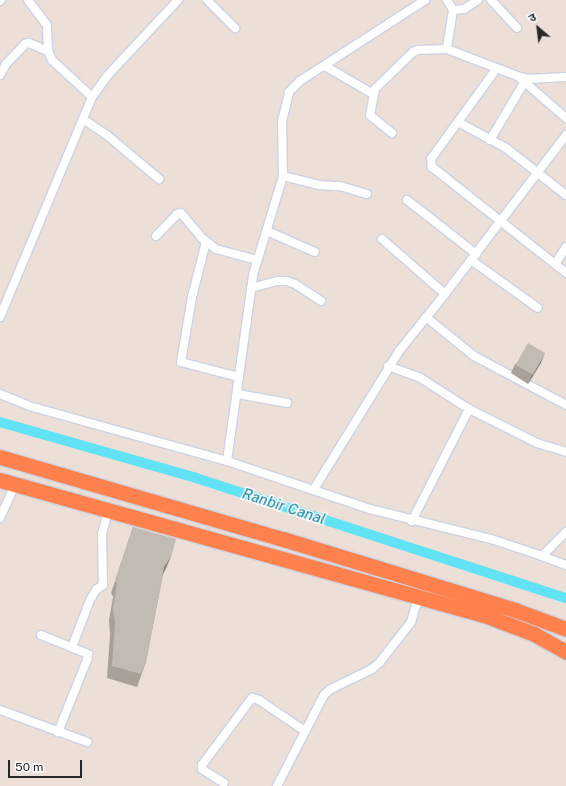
<!DOCTYPE html>
<html>
<head>
<meta charset="utf-8">
<style>
	body { margin:0 }
	#map { position:relative; width:566px; height:786px; overflow:hidden; background:#ebdfd7; font-family:"Public Sans","Noto Sans Devanagari",sans-serif }
	div>[style] { position:absolute }
	[style*='--x'] { left:calc(var(--x)*1px); top:calc(var(--y)*1px); width:calc(var(--w)*1px); rotate:calc(var(--a)*1deg) }
	.canal>* { height:10px; margin:-5px; padding:0 5px; transform-origin:5px; border-radius:5px; background:#61e3f5 }
	.roads { filter:drop-shadow(1px 0 #ccd3e2) drop-shadow(-1px 0 #ccd3e2) drop-shadow(0 1px #ccd3e2) drop-shadow(0 -1px #ccd3e2) }
	.street>* { height:8px; margin:-4px; padding:0 4px; transform-origin:4px; border-radius:4px; background:#fff }
	.highway>* { height:15px; margin:-7.5px; padding:0 7.5px; transform-origin:7.5px; border-radius:7.5px; background:#ff824e }
	.wall>* { inset:0; background:#a7a19a }
	.shaded-wall>* { inset:0; background:#88837d }
	.building>* { inset:0; background:#c2bbb3; transform-origin:0 0 }
	span { translate:-50% -50%; white-space:nowrap; text-align:center; line-height:1.15; -webkit-text-stroke:3px #fff; paint-order:stroke }
	.water-label { font-size:15px; color:#057e9d; font-style:italic }
	.north { position:absolute; left:518px; top:8px; width:40px; height:40px; -webkit-text-stroke:3px #fff; paint-order:stroke; rotate:332deg; font-size:11px; font-weight:700; line-height:16px; text-align:center; color:#272727 }
	.north::after { content:''; display:block; margin:auto; width:14px; height:18px; background:#272727; clip-path:polygon(50% 0,100% 100%,50% 72%,0 100%) }
	.scale { position:absolute; left:8px; top:760px; width:74px; height:18px; box-sizing:border-box; border:2px solid #272727; border-top:0; padding-left:5px; font-size:12px; line-height:14px; white-space:nowrap; color:#272727; -webkit-text-stroke:3px #fff; paint-order:stroke }
</style>
</head>
<body>
<div id="map">
	<div class="canal">
		<div style="--x:0;--y:422;--w:204;--a:15.9"></div>
		<div style="--x:196;--y:478;--w:389;--a:18"></div>
	</div>
	<div class="roads">
		<div class="street">
			<div style="--x:28;--y:0;--w:31;--a:53"></div>
			<div style="--x:47;--y:25;--w:26;--a:88"></div>
			<div style="--x:48;--y:51;--w:10;--a:66"></div>
			<div style="--x:52;--y:60;--w:54;--a:42.8"></div>
			<div style="--x:207;--y:0;--w:40;--a:45"></div>
			<div style="--x:447;--y:0;--w:12;--a:59"></div>
			<div style="--x:453;--y:10;--w:39;--a:99"></div>
			<div style="--x:447;--y:49;--w:78;--a:21"></div>
			<div style="--x:520;--y:77;--w:8;--a:14"></div>
			<div style="--x:528;--y:79;--w:38;--a:-3"></div>
			<div style="--x:491;--y:0;--w:38;--a:47"></div>
			<div style="--x:0;--y:1;--w:1;--a:-45"></div>
			<div style="--x:453;--y:10;--w:11;--a:-5"></div>
			<div style="--x:464;--y:9;--w:17;--a:-33"></div>
			<div style="--x:325;--y:66;--w:56;--a:30.3"></div>
			<div style="--x:497;--y:68;--w:112;--a:126"></div>
			<div style="--x:431;--y:159;--w:8;--a:83"></div>
			<div style="--x:432;--y:167;--w:171;--a:38.3"></div>
			<div style="--x:0;--y:75;--w:13;--a:-61"></div>
			<div style="--x:6;--y:64;--w:28;--a:-46"></div>
			<div style="--x:25;--y:44;--w:4;--a:-14"></div>
			<div style="--x:29;--y:43;--w:21;--a:23"></div>
			<div style="--x:521;--y:79;--w:60;--a:40.9"></div>
			<div style="--x:83;--y:119;--w:30;--a:34"></div>
			<div style="--x:108;--y:136;--w:67;--a:40.1"></div>
			<div style="--x:458;--y:122;--w:55;--a:28.4"></div>
			<div style="--x:506;--y:148;--w:76;--a:38.1"></div>
			<div style="--x:392;--y:133;--w:28;--a:-141"></div>
			<div style="--x:370;--y:115;--w:26;--a:-79"></div>
			<div style="--x:375;--y:89;--w:53;--a:-44.2"></div>
			<div style="--x:413;--y:52;--w:5;--a:-22"></div>
			<div style="--x:418;--y:50;--w:29;--a:-2"></div>
			<div style="--x:490;--y:140;--w:66;--a:-59.2"></div>
			<div style="--x:283;--y:176;--w:36;--a:14"></div>
			<div style="--x:318;--y:185;--w:22;--a:3"></div>
			<div style="--x:340;--y:186;--w:28;--a:17"></div>
			<div style="--x:407;--y:200;--w:88;--a:38"></div>
			<div style="--x:267;--y:231;--w:52;--a:23.6"></div>
			<div style="--x:156;--y:236;--w:30;--a:-46"></div>
			<div style="--x:177;--y:214;--w:4;--a:-14"></div>
			<div style="--x:181;--y:213;--w:33;--a:50"></div>
			<div style="--x:202;--y:238;--w:18;--a:38"></div>
			<div style="--x:216;--y:249;--w:42;--a:15"></div>
			<div style="--x:382;--y:239;--w:84;--a:41.1"></div>
			<div style="--x:206;--y:242;--w:57;--a:104.3"></div>
			<div style="--x:192;--y:297;--w:66;--a:99.6"></div>
			<div style="--x:181;--y:362;--w:60;--a:14.5"></div>
			<div style="--x:471;--y:260;--w:82;--a:35.6"></div>
			<div style="--x:555;--y:264;--w:20;--a:-57"></div>
			<div style="--x:251;--y:288;--w:28;--a:-15"></div>
			<div style="--x:278;--y:281;--w:8;--a:0"></div>
			<div style="--x:286;--y:281;--w:9;--a:18"></div>
			<div style="--x:295;--y:284;--w:31;--a:33"></div>
			<div style="--x:0;--y:317;--w:238;--a:-67.3"></div>
			<div style="--x:92;--y:97;--w:27;--a:-54"></div>
			<div style="--x:108;--y:75;--w:103;--a:-47"></div>
			<div style="--x:426;--y:317;--w:62;--a:39.1"></div>
			<div style="--x:474;--y:356;--w:104;--a:28"></div>
			<div style="--x:388;--y:366;--w:33;--a:20"></div>
			<div style="--x:419;--y:377;--w:59;--a:32.6"></div>
			<div style="--x:469;--y:409;--w:126;--a:117"></div>
			<div style="--x:0;--y:394;--w:31;--a:22"></div>
			<div style="--x:29;--y:406;--w:205;--a:15.5"></div>
			<div style="--x:227;--y:461;--w:151;--a:18.6"></div>
			<div style="--x:370;--y:509;--w:125;--a:13.9"></div>
			<div style="--x:491;--y:539;--w:54;--a:18.4"></div>
			<div style="--x:542;--y:556;--w:34;--a:-45"></div>
			<div style="--x:238;--y:394;--w:50;--a:10.4"></div>
			<div style="--x:469;--y:409;--w:76;--a:26.6"></div>
			<div style="--x:537;--y:443;--w:30;--a:17"></div>
			<div style="--x:227;--y:461;--w:188;--a:-82"></div>
			<div style="--x:253;--y:275;--w:103;--a:-73.1"></div>
			<div style="--x:283;--y:176;--w:55;--a:-91"></div>
			<div style="--x:282;--y:121;--w:30;--a:-76"></div>
			<div style="--x:289;--y:92;--w:16;--a:-45"></div>
			<div style="--x:300;--y:81;--w:149;--a:-32.9"></div>
			<div style="--x:314;--y:489;--w:163;--a:-58.3"></div>
			<div style="--x:400;--y:350;--w:72;--a:-51.2"></div>
			<div style="--x:445;--y:294;--w:200;--a:-52.7"></div>
			<div style="--x:0;--y:518;--w:37;--a:-66"></div>
			<div style="--x:542;--y:556;--w:26;--a:21"></div>
			<div style="--x:41;--y:635;--w:51;--a:22"></div>
			<div style="--x:88;--y:654;--w:6;--a:99"></div>
			<div style="--x:87;--y:660;--w:78;--a:111.9"></div>
			<div style="--x:72;--y:647;--w:50;--a:-69"></div>
			<div style="--x:90;--y:600;--w:13;--a:-58"></div>
			<div style="--x:97;--y:589;--w:7;--a:-34"></div>
			<div style="--x:103;--y:585;--w:51;--a:-91.1"></div>
			<div style="--x:102;--y:534;--w:24;--a:-75"></div>
			<div style="--x:0;--y:710;--w:93;--a:20.2"></div>
			<div style="--x:224;--y:783;--w:26;--a:-148"></div>
			<div style="--x:202;--y:769;--w:4;--a:-90"></div>
			<div style="--x:202;--y:765;--w:84;--a:-53.3"></div>
			<div style="--x:252;--y:698;--w:7;--a:16"></div>
			<div style="--x:259;--y:700;--w:55;--a:34"></div>
			<div style="--x:277;--y:786;--w:102;--a:-62.7"></div>
			<div style="--x:324;--y:695;--w:9;--a:-41"></div>
			<div style="--x:331;--y:689;--w:46;--a:-26"></div>
			<div style="--x:372;--y:669;--w:11;--a:-41"></div>
			<div style="--x:380;--y:662;--w:51;--a:-52.2"></div>
			<div style="--x:411;--y:622;--w:27;--a:-73"></div>
		</div>
		<div class="highway">
			<div style="--x:0;--y:457;--w:295;--a:16.2"></div>
			<div style="--x:283;--y:539;--w:243;--a:17"></div>
			<div style="--x:515;--y:610;--w:54;--a:20.4"></div>
			<div style="--x:0;--y:480;--w:502;--a:15.59"></div>
			<div style="--x:484;--y:615;--w:53;--a:20.8"></div>
			<div style="--x:534;--y:634;--w:37;--a:29"></div>
		</div>
	</div>
	<div class="wall">
		<div style="clip-path:polygon(541px 363px,528px 384px,511px 373px,515px 364px)"></div>
		<div style="clip-path:polygon(133px 527px,167px 566px,163px 574px,146px 662px,137px 687px,107px 678px,110px 635px,109px 620px,113px 597px,111px 593px)"></div>
	</div>
	<div class="shaded-wall">
		<div style="clip-path:polygon(545px 353px,541px 363px,528px 384px,532px 374px)"></div>
		<div style="clip-path:polygon(172px 554px,167px 566px,160px 580px,164px 567px)"></div>
	</div>
	<div class="building">
		<div style="left:528px;top:343px;width:20px;height:25px;rotate:30deg"></div>
		<div style="clip-path:polygon(133px 527px,176px 539px,172px 554px,164px 567px,146px 662px,141px 674px,112px 666px,115px 623px,113px 608px,117px 584px,115px 581px)"></div>
	</div>
	<div class="water-label">
		<span style="left:284px;top:506px;rotate:18deg">Ranbir Canal</span>
	</div>
	<div class="north">उ</div>
	<div class="scale">50 m</div>
</div>
</body>
</html>
